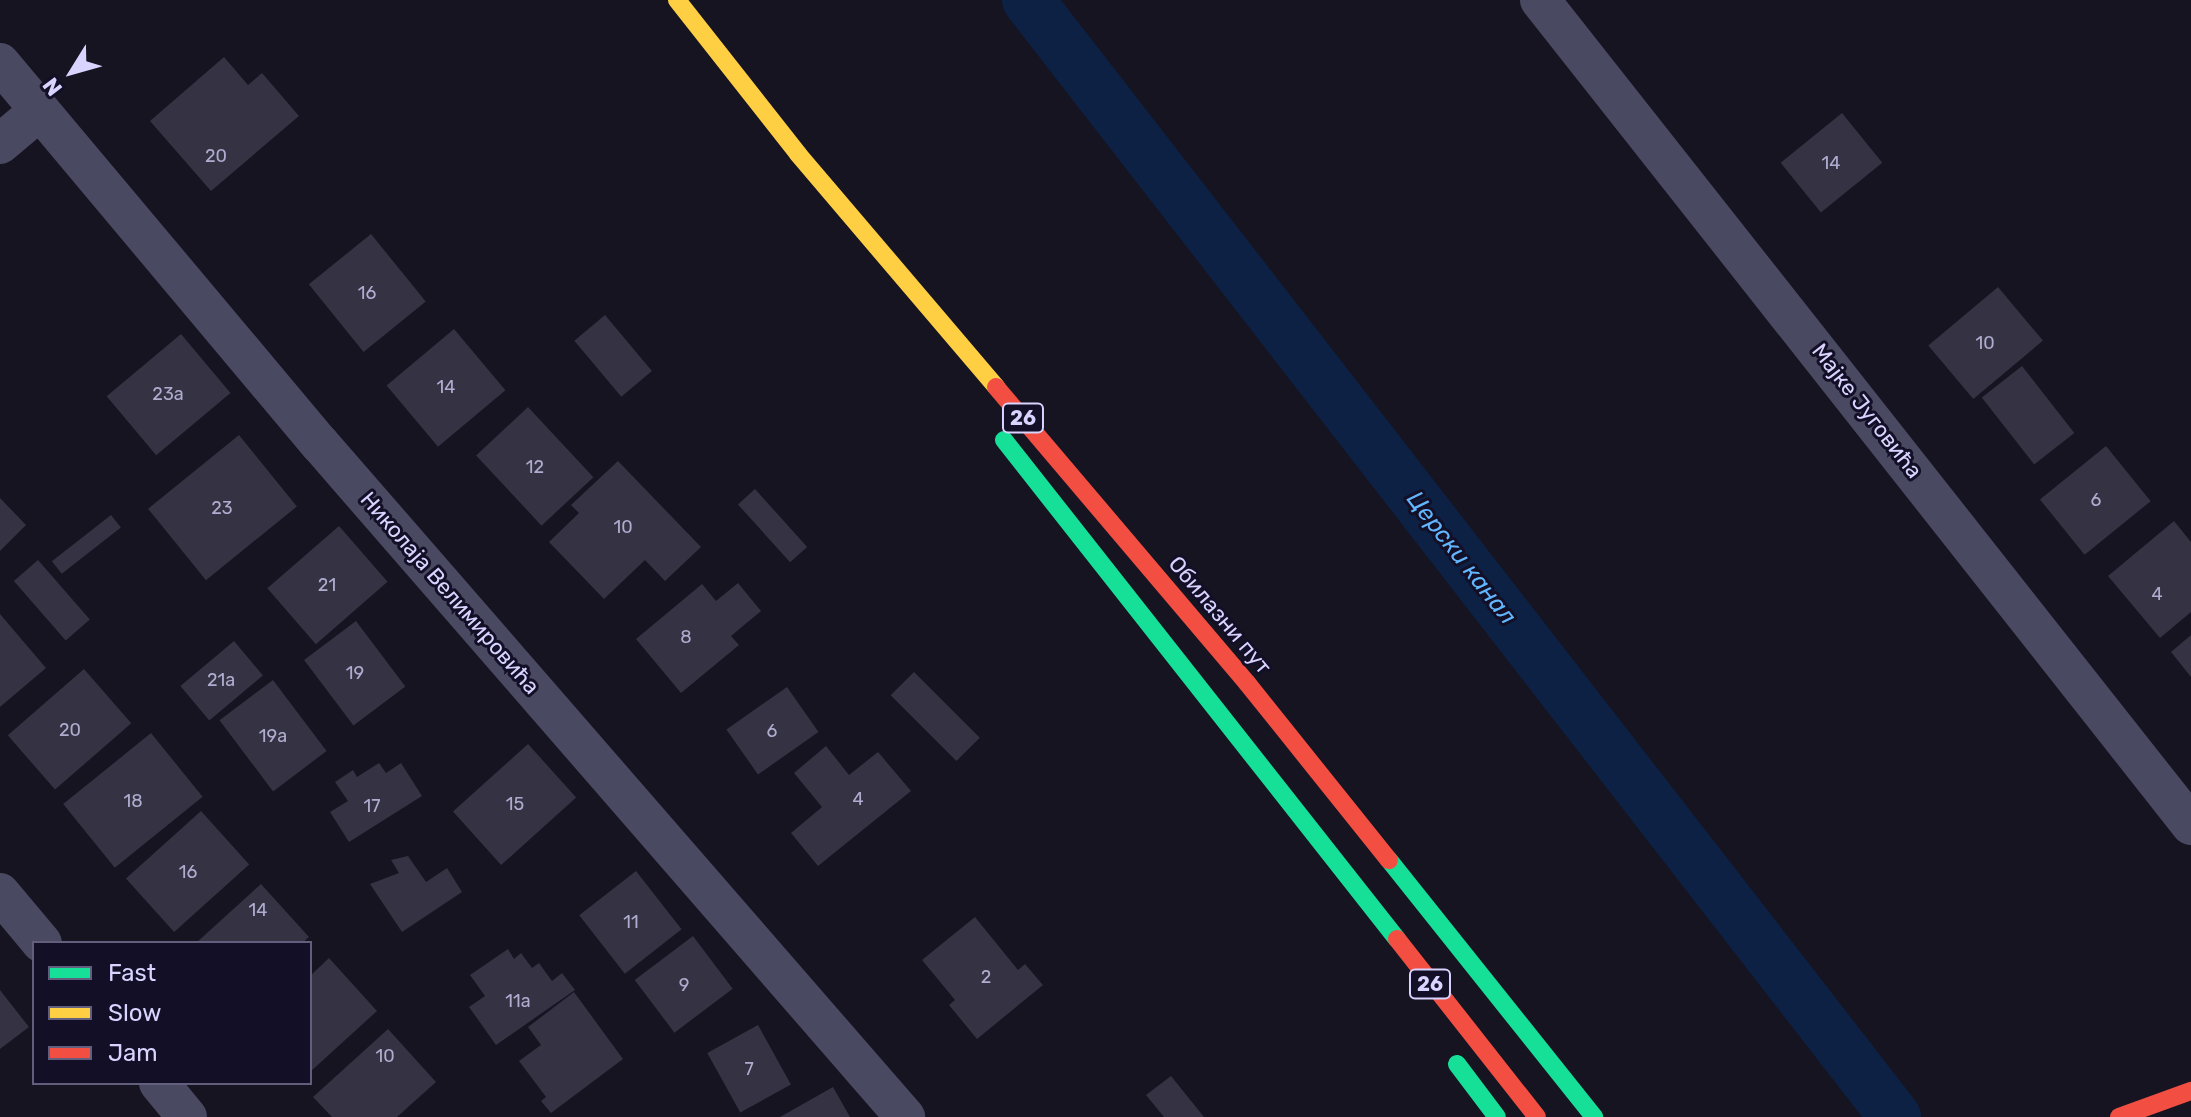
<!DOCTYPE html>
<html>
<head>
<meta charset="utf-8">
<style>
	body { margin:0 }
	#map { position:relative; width:2191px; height:1117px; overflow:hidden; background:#161421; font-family:Rubik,sans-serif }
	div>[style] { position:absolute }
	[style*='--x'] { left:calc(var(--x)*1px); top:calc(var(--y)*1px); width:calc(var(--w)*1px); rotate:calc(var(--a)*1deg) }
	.canal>* { height:52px; margin:-26px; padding:0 26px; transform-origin:26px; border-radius:26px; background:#0d2144 }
	.building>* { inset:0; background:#343243; transform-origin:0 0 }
	.street>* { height:40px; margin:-20px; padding:0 20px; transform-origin:20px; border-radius:20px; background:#4a4962 }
	.fast>* { height:18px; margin:-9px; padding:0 9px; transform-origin:9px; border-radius:9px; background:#16e098 }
	.slow>* { height:18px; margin:-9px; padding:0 9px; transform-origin:9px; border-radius:9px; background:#ffcf43 }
	.jam>* { height:18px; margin:-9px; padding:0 9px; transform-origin:9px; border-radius:9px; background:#f24e42 }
	span { translate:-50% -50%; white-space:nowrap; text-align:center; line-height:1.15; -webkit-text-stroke:6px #130f26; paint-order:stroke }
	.number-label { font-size:18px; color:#b0acd0 }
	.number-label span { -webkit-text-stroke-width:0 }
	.shield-label span { padding:2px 6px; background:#130f26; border:2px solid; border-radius:6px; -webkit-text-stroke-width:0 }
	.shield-label { font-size:20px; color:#d9d4ff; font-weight:700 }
	.street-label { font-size:22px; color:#d9d4ff }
	.water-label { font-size:24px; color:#62b6ff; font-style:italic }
	.legend { position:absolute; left:32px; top:941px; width:280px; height:144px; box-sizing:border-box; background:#130f26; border:2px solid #625e7d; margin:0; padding:10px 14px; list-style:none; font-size:24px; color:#d9d4ff }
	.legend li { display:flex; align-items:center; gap:16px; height:40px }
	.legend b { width:40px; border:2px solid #625e7d }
	.north { position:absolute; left:32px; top:32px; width:80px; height:80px; -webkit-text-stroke:6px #130f26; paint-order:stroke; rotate:233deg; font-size:22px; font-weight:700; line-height:32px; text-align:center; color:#d9d4ff }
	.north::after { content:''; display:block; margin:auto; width:28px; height:36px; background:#d9d4ff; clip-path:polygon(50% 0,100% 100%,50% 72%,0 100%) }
</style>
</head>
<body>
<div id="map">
	<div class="canal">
		<div style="--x:1028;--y:0;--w:1414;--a:52.18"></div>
	</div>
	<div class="building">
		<div style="clip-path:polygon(224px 57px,248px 85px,262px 73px,299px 116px,211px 191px,150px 121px)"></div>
		<div style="left:1842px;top:113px;width:64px;height:79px;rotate:51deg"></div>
		<div style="left:371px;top:234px;width:87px;height:80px;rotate:51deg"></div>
		<div style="left:1998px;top:287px;width:70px;height:91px;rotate:50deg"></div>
		<div style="left:605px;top:315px;width:73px;height:40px;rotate:50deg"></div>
		<div style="left:454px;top:329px;width:80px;height:88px;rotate:50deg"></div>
		<div style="left:181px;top:334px;width:77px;height:97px;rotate:50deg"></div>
		<div style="left:2022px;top:366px;width:85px;height:51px;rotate:52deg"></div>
		<div style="left:528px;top:407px;width:96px;height:71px;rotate:47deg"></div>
		<div style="left:239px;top:435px;width:92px;height:117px;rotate:51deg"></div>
		<div style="left:2106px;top:446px;width:71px;height:85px;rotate:51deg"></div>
		<div style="clip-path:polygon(618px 461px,701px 547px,665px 581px,645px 560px,604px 599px,549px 542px,579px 513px,571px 505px)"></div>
		<div style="left:755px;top:489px;width:78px;height:23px;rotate:48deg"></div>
		<div style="clip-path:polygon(0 498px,26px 525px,0 551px)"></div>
		<div style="left:111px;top:515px;width:16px;height:75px;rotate:52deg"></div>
		<div style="clip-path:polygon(2174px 521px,2191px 542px,2191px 612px,2160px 638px,2108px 576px)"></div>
		<div style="left:339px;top:526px;width:74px;height:95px;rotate:49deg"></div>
		<div style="left:38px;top:560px;width:79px;height:32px;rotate:49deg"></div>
		<div style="clip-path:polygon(738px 583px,761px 611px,731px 636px,739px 645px,681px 693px,636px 639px,702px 584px,716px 601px)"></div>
		<div style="clip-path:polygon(0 614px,46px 668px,0 707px)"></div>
		<div style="left:356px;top:621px;width:82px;height:65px;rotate:53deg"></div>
		<div style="clip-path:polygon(2191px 635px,2191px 677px,2171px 652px)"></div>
		<div style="left:234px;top:641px;width:45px;height:70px;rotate:50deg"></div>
		<div style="left:84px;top:669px;width:72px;height:101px;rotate:49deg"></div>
		<div style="left:914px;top:672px;width:93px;height:33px;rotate:45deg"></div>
		<div style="left:273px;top:680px;width:89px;height:67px;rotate:53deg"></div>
		<div style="left:787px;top:687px;width:55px;height:74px;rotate:55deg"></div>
		<div style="left:151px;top:733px;width:82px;height:113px;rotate:51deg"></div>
		<div style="left:528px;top:744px;width:72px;height:101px;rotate:48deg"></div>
		<div style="clip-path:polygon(826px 746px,849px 775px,878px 752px,911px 791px,818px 866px,791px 833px,822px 807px,794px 773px)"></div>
		<div style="clip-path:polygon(379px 763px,386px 773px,401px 763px,422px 796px,349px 842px,330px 812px,348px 801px,335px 782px,353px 770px,357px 777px)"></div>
		<div style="left:201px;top:811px;width:72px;height:101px;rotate:48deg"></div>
		<div style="clip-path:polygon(408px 856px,426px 882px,447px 868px,462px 892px,402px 932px,370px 884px,399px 873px,391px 860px)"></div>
		<div style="left:636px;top:871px;width:74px;height:72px;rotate:52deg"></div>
		<div style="clip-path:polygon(261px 884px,309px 937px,302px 943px,196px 943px)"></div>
		<div style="clip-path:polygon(975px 917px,1018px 970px,1025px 964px,1043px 985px,977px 1039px,949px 1005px,955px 1000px,922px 960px)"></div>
		<div style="left:693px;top:936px;width:66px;height:73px;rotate:53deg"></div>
		<div style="clip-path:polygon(508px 949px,514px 959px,521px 953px,532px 968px,539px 963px,552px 981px,562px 973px,575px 990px,496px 1045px,469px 1007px,485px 996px,470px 975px)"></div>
		<div style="clip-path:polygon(329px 958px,377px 1011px,310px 1072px,310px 976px)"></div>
		<div style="clip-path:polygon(0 990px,29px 1027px,0 1049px)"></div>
		<div style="clip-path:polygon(574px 992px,623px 1059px,551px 1113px,541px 1101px,546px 1097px,519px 1061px,541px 1045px,528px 1027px)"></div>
		<div style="left:758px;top:1025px;width:68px;height:58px;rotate:61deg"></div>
		<div style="clip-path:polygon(388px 1029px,436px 1082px,397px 1117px,332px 1117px,313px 1097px)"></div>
		<div style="clip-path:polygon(1171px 1076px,1204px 1117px,1164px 1117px,1146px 1095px)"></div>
		<div style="clip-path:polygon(833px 1087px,850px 1117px,780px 1117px)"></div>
	</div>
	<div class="street">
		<div style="--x:1540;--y:0;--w:1051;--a:51.72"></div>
		<div style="--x:0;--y:63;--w:498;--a:50"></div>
		<div style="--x:320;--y:444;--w:892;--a:49"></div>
		<div style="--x:0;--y:144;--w:50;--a:-40.1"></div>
		<div style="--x:0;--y:893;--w:65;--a:50"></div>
		<div style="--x:159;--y:1083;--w:44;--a:50.5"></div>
	</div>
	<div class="fast">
		<div style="--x:1004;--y:440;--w:635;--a:51.78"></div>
		<div style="--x:1389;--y:860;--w:329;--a:51.4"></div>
		<div style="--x:1457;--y:1064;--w:66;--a:53"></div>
	</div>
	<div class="slow">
		<div style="--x:677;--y:0;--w:196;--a:51.8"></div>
		<div style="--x:798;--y:154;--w:306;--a:49.6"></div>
	</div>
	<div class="jam">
		<div style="--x:996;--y:387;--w:388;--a:49.7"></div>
		<div style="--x:1247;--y:683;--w:227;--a:51.3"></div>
		<div style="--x:1397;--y:939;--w:226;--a:51.8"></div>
		<div style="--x:2119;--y:1117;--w:77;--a:-19.9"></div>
	</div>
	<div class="number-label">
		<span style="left:216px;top:156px">20</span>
		<span style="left:1831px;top:163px">14</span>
		<span style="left:367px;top:293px">16</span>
		<span style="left:1985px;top:343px">10</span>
		<span style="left:446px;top:387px">14</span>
		<span style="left:168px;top:394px">23a</span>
		<span style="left:535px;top:467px">12</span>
		<span style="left:2096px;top:500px">6</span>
		<span style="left:222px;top:508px">23</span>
		<span style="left:623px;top:527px">10</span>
		<span style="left:327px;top:585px">21</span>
		<span style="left:2157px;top:594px">4</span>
		<span style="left:686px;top:637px">8</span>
		<span style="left:355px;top:673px">19</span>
		<span style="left:221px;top:680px">21a</span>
		<span style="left:70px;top:730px">20</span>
		<span style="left:772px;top:731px">6</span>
		<span style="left:273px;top:736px">19a</span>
		<span style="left:858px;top:799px">4</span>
		<span style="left:133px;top:801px">18</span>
		<span style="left:515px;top:804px">15</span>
		<span style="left:372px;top:806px">17</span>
		<span style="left:188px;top:872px">16</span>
		<span style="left:258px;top:910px">14</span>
		<span style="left:631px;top:922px">11</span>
		<span style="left:986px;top:977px">2</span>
		<span style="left:684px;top:985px">9</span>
		<span style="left:518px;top:1001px">11a</span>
		<span style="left:385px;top:1056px">10</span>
		<span style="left:749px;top:1069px">7</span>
	</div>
	<div class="shield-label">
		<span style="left:1023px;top:418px">26</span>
		<span style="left:1430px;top:984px">26</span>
	</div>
	<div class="street-label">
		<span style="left:1867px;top:411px;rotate:52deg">Мајке Југовића</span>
		<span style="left:450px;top:593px;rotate:49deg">Николаја Велимировића</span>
		<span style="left:1220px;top:615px;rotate:50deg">Обилазни пут</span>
	</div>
	<div class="water-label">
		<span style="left:1461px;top:558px;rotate:52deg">Церски канал</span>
	</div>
	<ul class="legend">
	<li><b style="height:10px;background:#16e098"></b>Fast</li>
	<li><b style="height:10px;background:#ffcf43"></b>Slow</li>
	<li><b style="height:10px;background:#f24e42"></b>Jam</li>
	</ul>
	<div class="north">N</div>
</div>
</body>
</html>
